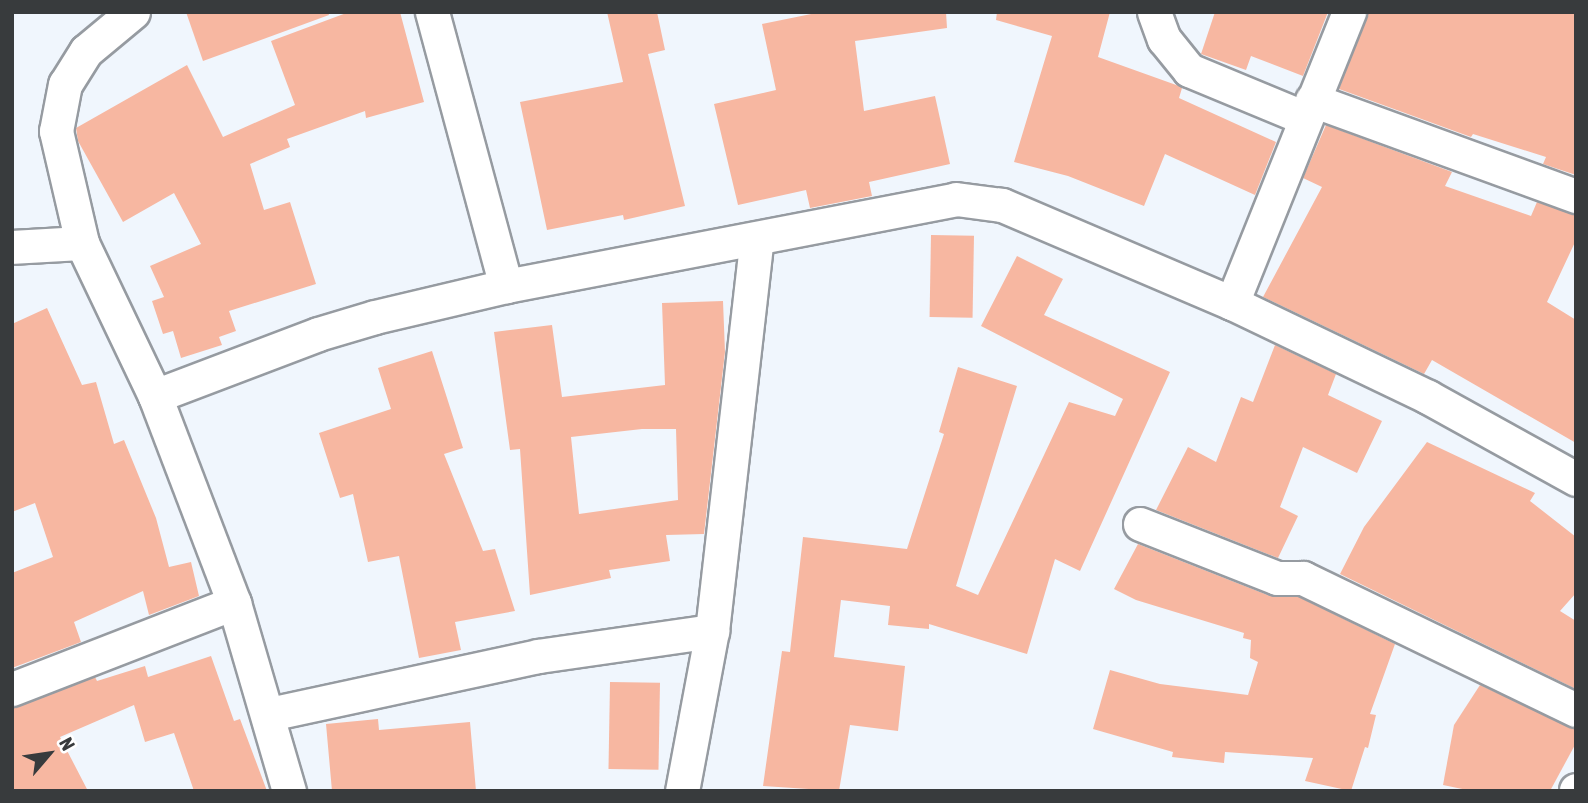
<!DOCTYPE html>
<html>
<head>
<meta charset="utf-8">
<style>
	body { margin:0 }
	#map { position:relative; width:1588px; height:803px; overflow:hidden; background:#f0f6fd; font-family:"Asap Condensed",sans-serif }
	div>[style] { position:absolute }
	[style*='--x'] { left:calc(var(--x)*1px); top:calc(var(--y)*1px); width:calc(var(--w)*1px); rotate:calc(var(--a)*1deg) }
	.building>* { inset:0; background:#f7b7a1; transform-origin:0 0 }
	.roads { filter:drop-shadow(2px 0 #969ba1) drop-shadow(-2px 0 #969ba1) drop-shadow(0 2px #969ba1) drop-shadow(0 -2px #969ba1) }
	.minor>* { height:33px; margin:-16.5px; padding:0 16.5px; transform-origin:16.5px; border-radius:16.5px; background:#fff }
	span { translate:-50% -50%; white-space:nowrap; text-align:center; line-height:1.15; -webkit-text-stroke:5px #fff; paint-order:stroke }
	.frame { position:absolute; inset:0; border:14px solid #383b3d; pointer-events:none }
	.north { position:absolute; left:14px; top:719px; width:70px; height:70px; -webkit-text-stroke:5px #fff; paint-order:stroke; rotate:61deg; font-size:19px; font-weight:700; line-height:28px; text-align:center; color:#383b3d }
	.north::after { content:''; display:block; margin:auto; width:24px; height:32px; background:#383b3d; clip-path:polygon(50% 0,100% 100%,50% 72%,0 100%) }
</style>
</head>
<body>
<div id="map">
	<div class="building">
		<div style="clip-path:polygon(186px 12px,328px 12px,329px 15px,203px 61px)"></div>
		<div style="clip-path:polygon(349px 12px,400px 12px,424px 102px,366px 118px,365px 111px,287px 139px,290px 147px,250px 164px,264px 210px,290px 202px,316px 284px,229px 311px,236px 331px,219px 337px,222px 345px,181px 358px,173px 331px,163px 334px,152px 301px,164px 297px,150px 266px,201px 244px,174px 193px,123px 222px,78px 141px,76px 128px,187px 65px,223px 137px,295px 105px,271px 41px)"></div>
		<div style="clip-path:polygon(607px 12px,657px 12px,665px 50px,648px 54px,685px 206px,624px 220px,623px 215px,547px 230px,520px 102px,623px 82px)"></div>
		<div style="clip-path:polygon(821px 12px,946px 12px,947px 28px,855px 41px,864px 111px,935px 96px,950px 164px,869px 182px,872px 196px,810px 208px,806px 190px,738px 205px,714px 104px,776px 90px,762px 24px)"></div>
		<div style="clip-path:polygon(997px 12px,1110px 12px,1098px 57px,1179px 86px,1182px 88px,1179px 98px,1276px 142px,1255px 195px,1165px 154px,1144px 206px,1068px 176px,1014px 162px,1052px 36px,996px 20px)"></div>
		<div style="clip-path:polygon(1215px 12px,1328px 12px,1303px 76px,1251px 56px,1246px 70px,1201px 54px)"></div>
		<div style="clip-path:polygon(1368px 12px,1576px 12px,1576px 175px,1543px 164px,1546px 157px,1473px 134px,1471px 137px,1339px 89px)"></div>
		<div style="clip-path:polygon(1326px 125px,1452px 172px,1445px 186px,1531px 216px,1537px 202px,1576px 215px,1576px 240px,1547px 302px,1576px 320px,1576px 443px,1432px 360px,1424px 374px,1263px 297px,1322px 187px,1303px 178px)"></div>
		<div style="left:931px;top:235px;width:43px;height:82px;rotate:1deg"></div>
		<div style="clip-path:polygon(1017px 256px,1063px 279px,1044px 315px,1170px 372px,1080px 571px,1055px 559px,1027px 654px,929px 624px,929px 629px,888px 625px,890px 606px,841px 600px,834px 657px,905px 666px,898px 731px,850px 725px,839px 791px,763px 786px,782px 651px,790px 652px,803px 537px,907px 549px,944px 434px,939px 432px,958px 367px,1017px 386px,956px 586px,978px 595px,1069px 402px,1115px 416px,1123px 399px,981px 326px)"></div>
		<div style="clip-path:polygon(evenodd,723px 301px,725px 352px,704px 534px,666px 535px,670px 561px,609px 570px,611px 578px,530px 595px,520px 449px,510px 450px,494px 332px,552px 325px,562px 397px,665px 385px,662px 303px,723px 301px,642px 429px,676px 429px,678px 500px,579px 514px,571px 437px,642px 429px)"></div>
		<div style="clip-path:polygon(47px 308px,82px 385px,96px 382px,114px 444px,124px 440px,156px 518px,169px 567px,191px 562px,199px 596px,149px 615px,143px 591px,74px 622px,81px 642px,12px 668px,12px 573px,53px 557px,35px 503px,12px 512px,12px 324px)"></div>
		<div style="clip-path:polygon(1275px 345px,1336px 374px,1328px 395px,1382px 421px,1357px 473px,1303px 447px,1280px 507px,1298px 516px,1278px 558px,1156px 510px,1188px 447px,1216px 462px,1241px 397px,1253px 402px)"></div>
		<div style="clip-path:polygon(432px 351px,463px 448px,444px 454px,483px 551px,495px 549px,515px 611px,455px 622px,461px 650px,419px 658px,399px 556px,368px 562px,353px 494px,340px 498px,319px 433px,391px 409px,378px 368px)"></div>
		<div style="clip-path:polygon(1427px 442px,1535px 493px,1530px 501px,1576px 537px,1576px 593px,1560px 611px,1576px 621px,1576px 689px,1340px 574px,1364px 527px)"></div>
		<div style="clip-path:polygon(1138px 544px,1270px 596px,1299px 597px,1395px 644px,1370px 714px,1376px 715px,1368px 748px,1365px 747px,1351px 791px,1305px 781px,1313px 758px,1225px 752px,1224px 763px,1172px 757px,1173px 752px,1093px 729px,1110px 670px,1160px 684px,1248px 695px,1258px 662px,1250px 658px,1251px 640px,1243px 638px,1244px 633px,1136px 600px,1114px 589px)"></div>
		<div style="clip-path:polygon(211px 656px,234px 721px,240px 719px,267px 791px,194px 791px,174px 733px,145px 742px,134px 705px,60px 737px,88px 791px,12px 791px,12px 708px,95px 677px,97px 681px,145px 666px,148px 677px)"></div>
		<div style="left:610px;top:682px;width:50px;height:87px;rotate:1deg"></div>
		<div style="clip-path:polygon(1480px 685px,1576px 729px,1576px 743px,1550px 791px,1472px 791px,1443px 785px,1454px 725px)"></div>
		<div style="clip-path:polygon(378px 719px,379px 730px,470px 722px,476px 791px,332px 791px,326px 724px)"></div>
	</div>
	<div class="roads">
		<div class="minor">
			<div style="--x:133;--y:12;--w:61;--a:140.3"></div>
			<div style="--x:86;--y:51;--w:39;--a:122"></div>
			<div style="--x:65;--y:84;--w:48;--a:100.8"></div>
			<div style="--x:56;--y:131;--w:115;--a:76.9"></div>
			<div style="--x:82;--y:243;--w:170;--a:64.5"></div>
			<div style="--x:155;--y:396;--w:222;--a:69.1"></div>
			<div style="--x:234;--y:603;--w:196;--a:73.7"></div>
			<div style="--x:432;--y:12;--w:284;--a:74.9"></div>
			<div style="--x:1154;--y:12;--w:29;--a:70"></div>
			<div style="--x:1164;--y:39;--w:40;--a:51"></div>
			<div style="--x:1189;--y:70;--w:126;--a:22.5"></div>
			<div style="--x:1312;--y:100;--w:281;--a:20"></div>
			<div style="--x:12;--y:247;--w:70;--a:-3.3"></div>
			<div style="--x:1232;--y:303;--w:314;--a:-68.1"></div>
			<div style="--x:155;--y:396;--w:174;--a:-20.8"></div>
			<div style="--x:318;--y:334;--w:59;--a:-16.6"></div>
			<div style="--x:375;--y:317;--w:135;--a:-13.3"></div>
			<div style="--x:506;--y:286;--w:458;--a:-10.9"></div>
			<div style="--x:956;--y:199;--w:46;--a:7.4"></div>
			<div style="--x:1002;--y:205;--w:250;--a:23.1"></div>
			<div style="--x:1232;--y:303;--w:217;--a:25.6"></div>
			<div style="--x:1428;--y:397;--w:169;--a:29"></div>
			<div style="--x:1140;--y:524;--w:147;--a:21.5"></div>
			<div style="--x:1277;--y:578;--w:26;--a:0"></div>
			<div style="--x:1303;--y:578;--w:303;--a:25.8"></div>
			<div style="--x:12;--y:689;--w:238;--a:-21.2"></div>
			<div style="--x:270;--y:714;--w:274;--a:-12.2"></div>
			<div style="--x:538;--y:656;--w:176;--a:-8.2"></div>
			<div style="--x:682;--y:791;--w:163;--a:-79.4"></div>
			<div style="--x:712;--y:631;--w:395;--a:-83.5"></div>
			<div style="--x:1576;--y:791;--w:1;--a:-90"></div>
		</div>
	</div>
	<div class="frame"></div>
	<div class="north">N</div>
</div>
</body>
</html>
